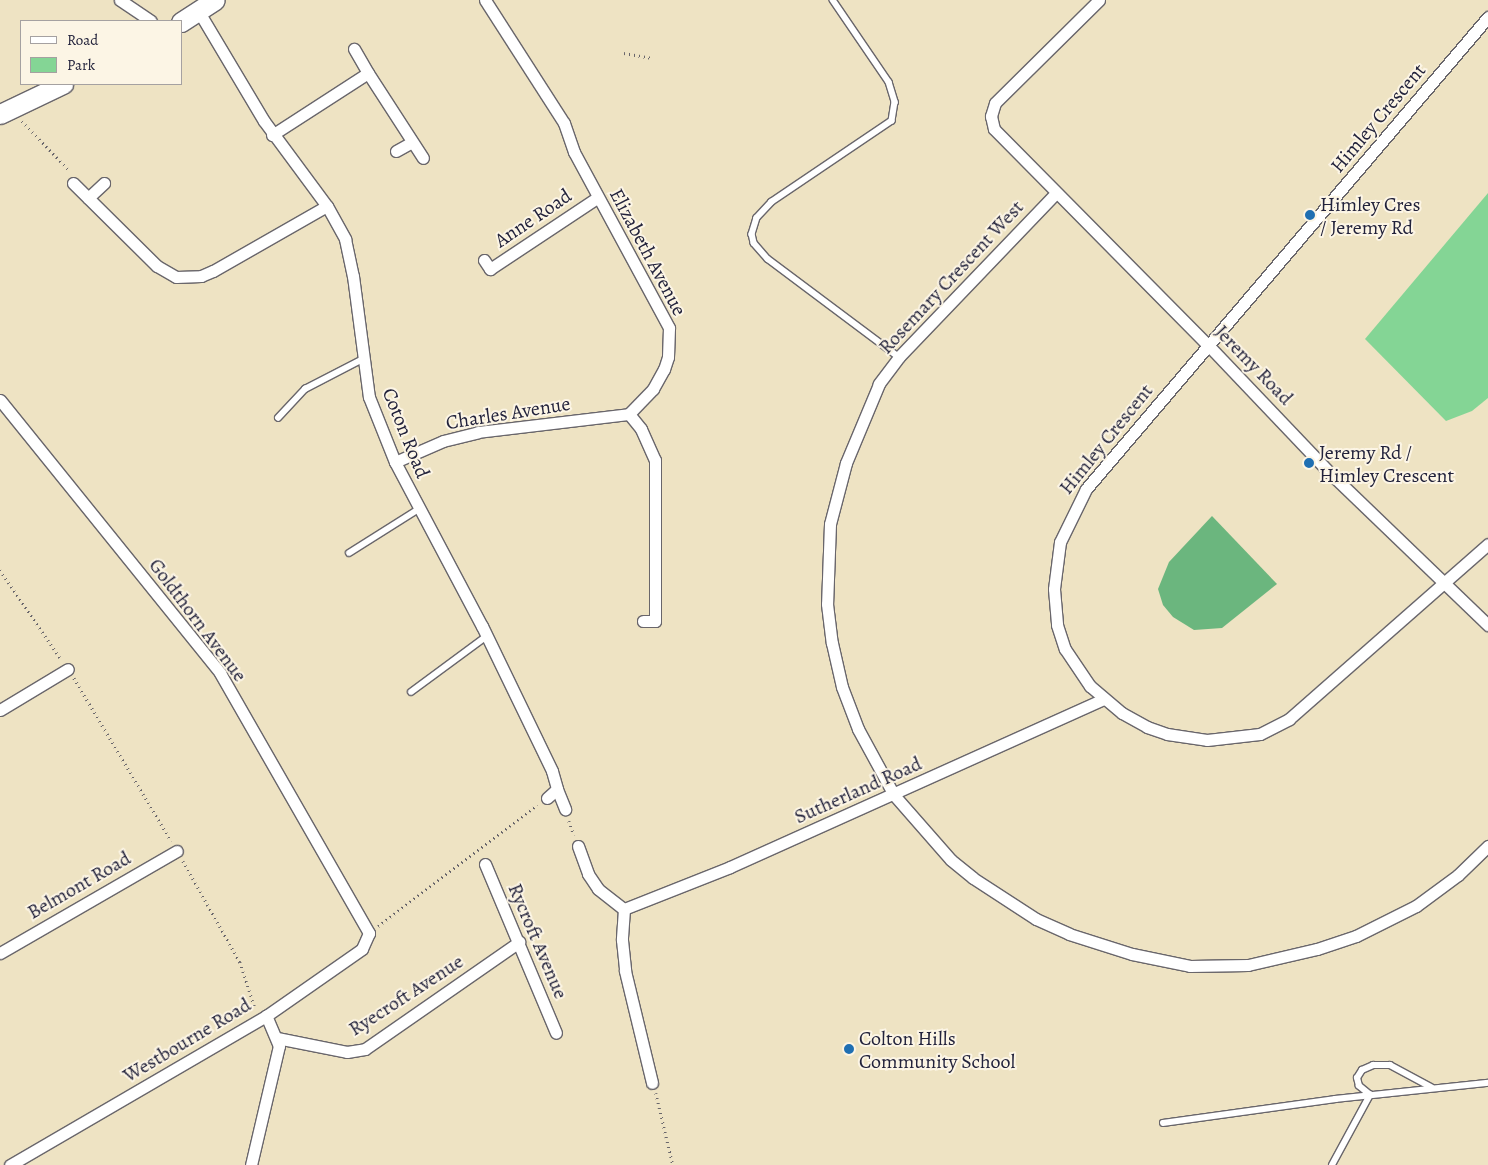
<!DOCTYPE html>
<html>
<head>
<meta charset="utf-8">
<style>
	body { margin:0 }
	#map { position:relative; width:1488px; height:1165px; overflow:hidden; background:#eee3c3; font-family:Alegreya,serif }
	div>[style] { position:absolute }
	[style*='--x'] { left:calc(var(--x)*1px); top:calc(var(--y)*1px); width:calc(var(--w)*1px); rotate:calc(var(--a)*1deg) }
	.green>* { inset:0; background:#84d595 }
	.forest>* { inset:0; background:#6bb67e }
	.path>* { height:2.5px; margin-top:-1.25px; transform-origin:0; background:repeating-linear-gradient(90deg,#69666b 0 1px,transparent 0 5px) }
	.roads { filter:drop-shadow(1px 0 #69666b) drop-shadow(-1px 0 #69666b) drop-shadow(0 1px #69666b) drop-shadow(0 -1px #69666b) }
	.lane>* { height:5.5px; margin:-2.75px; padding:0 2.75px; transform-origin:2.75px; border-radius:2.75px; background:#fff }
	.street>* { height:11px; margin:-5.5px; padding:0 5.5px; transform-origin:5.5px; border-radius:5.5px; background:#fff }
	.primary>* { height:19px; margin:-9.5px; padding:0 9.5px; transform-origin:9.5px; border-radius:9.5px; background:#fff }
	.dots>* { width:14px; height:14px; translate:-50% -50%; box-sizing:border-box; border:2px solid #fcf5e5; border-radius:50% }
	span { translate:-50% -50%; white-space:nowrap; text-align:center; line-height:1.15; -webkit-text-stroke:4px #fcf5e5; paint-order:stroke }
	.street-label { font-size:20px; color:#22223b }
	.poi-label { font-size:20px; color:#22223b }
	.left { translate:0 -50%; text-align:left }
	.legend { position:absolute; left:20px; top:20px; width:162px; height:65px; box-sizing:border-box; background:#fcf5e5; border:1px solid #a5a1a1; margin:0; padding:6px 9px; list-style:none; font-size:15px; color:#22223b }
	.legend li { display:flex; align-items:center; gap:10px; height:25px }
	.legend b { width:25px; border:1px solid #a5a1a1 }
</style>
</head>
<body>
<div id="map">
	<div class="green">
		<div style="clip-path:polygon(1488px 193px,1488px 398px,1472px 411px,1446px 421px,1365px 339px)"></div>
	</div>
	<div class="forest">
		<div style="clip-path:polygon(1212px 516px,1277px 584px,1222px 628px,1194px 630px,1173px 617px,1163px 605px,1158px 589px,1169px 562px)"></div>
	</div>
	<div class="path">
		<div style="--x:624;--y:53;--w:27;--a:10"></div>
		<div style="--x:22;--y:121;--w:69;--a:46.2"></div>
		<div style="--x:0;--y:570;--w:108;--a:55.6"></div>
		<div style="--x:74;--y:678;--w:190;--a:59.2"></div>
		<div style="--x:569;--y:821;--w:15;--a:70"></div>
		<div style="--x:183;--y:861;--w:116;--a:60.6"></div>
		<div style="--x:240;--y:962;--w:48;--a:71.9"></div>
		<div style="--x:378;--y:926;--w:200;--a:-37.3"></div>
		<div style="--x:656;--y:1093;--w:74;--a:76.7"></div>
	</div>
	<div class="roads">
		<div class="lane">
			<div style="--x:833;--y:0;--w:99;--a:55.7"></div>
			<div style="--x:889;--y:82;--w:21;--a:73"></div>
			<div style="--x:895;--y:102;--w:19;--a:99"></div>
			<div style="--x:892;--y:121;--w:145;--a:146"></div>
			<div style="--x:772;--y:202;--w:22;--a:133"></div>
			<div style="--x:757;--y:218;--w:17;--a:107"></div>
			<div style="--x:752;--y:234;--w:9;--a:77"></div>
			<div style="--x:754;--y:243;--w:21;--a:49"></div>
			<div style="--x:768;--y:259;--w:164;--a:36.8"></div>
			<div style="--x:278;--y:418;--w:40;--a:-47"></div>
			<div style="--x:305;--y:389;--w:65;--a:-27.3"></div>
			<div style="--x:349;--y:553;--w:83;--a:-32.2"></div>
			<div style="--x:411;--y:692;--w:94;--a:-36.4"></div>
			<div style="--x:1163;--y:1123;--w:174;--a:-7.9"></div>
			<div style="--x:1335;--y:1099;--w:154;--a:-6"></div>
			<div style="--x:1332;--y:1165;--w:80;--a:-61.5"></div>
			<div style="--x:1370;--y:1095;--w:14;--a:-141"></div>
			<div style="--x:1359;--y:1086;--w:8;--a:-104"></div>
			<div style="--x:1357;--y:1078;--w:9;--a:-58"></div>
			<div style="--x:1362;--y:1070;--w:12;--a:-24"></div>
			<div style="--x:1373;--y:1065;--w:17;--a:0"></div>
			<div style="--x:1390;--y:1065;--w:47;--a:28.2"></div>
		</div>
		<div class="street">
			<div style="--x:120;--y:0;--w:37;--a:34"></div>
			<div style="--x:485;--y:0;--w:146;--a:57.3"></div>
			<div style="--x:564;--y:123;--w:31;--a:71"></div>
			<div style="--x:574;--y:152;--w:200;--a:61.6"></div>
			<div style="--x:669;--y:328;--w:29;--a:92"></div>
			<div style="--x:668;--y:357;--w:13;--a:108"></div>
			<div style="--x:664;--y:369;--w:23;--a:119"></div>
			<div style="--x:653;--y:389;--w:35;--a:134"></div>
			<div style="--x:629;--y:414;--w:19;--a:51"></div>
			<div style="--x:641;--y:429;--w:34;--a:66"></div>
			<div style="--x:655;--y:460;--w:161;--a:90"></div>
			<div style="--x:655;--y:621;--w:12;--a:180"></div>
			<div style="--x:1099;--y:0;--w:146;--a:135.3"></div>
			<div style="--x:995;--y:103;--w:14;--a:107"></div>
			<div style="--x:991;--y:116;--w:13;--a:77"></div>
			<div style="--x:994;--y:129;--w:304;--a:45.3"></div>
			<div style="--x:1208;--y:345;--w:178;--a:46.4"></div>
			<div style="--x:1331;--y:474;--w:218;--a:43.9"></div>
			<div style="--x:199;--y:12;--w:127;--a:59.2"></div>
			<div style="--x:264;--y:121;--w:106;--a:53.5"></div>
			<div style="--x:327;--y:206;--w:38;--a:61"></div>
			<div style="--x:345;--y:239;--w:38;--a:78"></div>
			<div style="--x:353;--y:276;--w:122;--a:82.5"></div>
			<div style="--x:369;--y:397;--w:70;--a:68.2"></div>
			<div style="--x:395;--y:462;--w:186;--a:62.1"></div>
			<div style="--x:482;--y:626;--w:161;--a:64.2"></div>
			<div style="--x:552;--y:771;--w:19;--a:74"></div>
			<div style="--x:1488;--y:17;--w:620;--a:130.42"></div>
			<div style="--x:1086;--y:489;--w:59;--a:116.1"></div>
			<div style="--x:1060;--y:542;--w:47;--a:97.3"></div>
			<div style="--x:1054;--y:589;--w:36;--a:85"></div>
			<div style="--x:1057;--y:625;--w:25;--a:72"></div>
			<div style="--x:1065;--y:649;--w:45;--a:56"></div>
			<div style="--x:1090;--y:686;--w:42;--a:40.2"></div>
			<div style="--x:1122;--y:713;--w:29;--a:29"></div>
			<div style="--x:1147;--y:727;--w:21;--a:19"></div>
			<div style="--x:1167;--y:734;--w:40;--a:8.5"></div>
			<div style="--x:1207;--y:740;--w:53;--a:-6.5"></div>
			<div style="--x:1260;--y:734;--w:33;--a:-27"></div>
			<div style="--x:1289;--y:719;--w:265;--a:-41.3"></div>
			<div style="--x:368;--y:73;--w:101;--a:57.1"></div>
			<div style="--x:272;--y:135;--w:114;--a:-32.9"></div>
			<div style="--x:368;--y:73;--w:28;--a:-120"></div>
			<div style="--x:396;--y:151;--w:18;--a:-29"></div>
			<div style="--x:73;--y:183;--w:118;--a:44.7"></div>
			<div style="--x:157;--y:266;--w:22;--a:30"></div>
			<div style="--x:176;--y:277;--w:25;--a:-2"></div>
			<div style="--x:201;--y:276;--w:13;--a:-23"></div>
			<div style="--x:213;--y:271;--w:131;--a:-29.7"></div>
			<div style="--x:1056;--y:193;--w:227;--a:133.8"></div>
			<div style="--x:899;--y:357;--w:34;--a:127"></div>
			<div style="--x:879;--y:384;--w:86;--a:112.7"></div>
			<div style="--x:846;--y:463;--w:63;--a:104.7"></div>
			<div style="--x:830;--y:524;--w:80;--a:92.1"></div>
			<div style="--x:827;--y:604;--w:39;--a:83"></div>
			<div style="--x:832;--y:643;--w:45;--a:77.2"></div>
			<div style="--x:842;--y:687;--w:45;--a:69.1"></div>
			<div style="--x:858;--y:729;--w:75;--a:61.4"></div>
			<div style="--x:894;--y:795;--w:86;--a:48.8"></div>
			<div style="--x:951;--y:860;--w:28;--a:39"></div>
			<div style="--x:973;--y:878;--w:75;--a:33.1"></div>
			<div style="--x:1036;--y:919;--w:36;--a:24"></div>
			<div style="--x:1069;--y:934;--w:66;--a:17.6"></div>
			<div style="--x:1132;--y:954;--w:59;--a:11.7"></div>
			<div style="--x:1190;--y:966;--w:58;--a:-1"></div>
			<div style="--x:1248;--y:965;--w:71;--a:-13.1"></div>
			<div style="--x:1317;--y:949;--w:41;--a:-18.4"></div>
			<div style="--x:1356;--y:936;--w:67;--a:-26.6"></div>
			<div style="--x:1416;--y:906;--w:52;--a:-36.4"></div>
			<div style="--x:1458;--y:875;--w:42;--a:-44"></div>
			<div style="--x:88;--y:198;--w:22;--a:-43"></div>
			<div style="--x:484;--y:260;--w:11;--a:56"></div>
			<div style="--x:490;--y:269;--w:128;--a:-33.6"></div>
			<div style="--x:0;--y:400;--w:351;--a:51.1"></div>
			<div style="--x:220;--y:673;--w:300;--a:60.2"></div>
			<div style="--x:369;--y:933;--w:17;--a:114"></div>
			<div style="--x:362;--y:949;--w:117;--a:145.1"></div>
			<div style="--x:266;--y:1016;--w:296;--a:149.8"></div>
			<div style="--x:395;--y:462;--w:52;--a:-23.6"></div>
			<div style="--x:443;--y:441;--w:36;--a:-14"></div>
			<div style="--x:478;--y:432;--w:152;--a:-6.8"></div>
			<div style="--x:0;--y:710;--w:79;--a:-31.1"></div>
			<div style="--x:547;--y:798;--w:13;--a:-42"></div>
			<div style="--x:557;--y:789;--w:22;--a:68"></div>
			<div style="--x:578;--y:846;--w:30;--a:70"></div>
			<div style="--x:588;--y:874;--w:18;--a:56"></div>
			<div style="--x:598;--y:889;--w:33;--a:38"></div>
			<div style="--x:624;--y:909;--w:114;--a:-21.6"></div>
			<div style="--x:730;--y:867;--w:409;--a:-24.2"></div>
			<div style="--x:485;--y:864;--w:183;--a:67.2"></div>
			<div style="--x:624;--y:909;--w:31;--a:94"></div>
			<div style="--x:622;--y:940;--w:31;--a:84"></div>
			<div style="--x:625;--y:971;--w:115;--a:76.4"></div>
			<div style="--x:0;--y:953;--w:204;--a:-30"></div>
			<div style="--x:277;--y:1038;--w:71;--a:11.3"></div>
			<div style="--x:347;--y:1052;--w:18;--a:-9"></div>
			<div style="--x:365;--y:1049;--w:188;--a:-34.8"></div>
			<div style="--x:251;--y:1165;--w:122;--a:-76.8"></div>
			<div style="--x:279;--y:1046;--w:33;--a:-113"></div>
		</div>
		<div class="primary">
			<div style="--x:181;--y:22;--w:40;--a:-32.9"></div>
			<div style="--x:0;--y:114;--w:70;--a:-25.5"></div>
		</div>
	</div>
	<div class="dots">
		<div style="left:1310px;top:215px;background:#1f6fb2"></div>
		<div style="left:1309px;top:463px;background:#1f6fb2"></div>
		<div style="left:849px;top:1049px;background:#1f6fb2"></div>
	</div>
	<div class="street-label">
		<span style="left:1378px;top:118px;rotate:-50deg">Himley Crescent</span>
		<span style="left:533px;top:218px;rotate:-34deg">Anne Road</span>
		<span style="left:648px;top:252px;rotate:62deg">Elizabeth Avenue</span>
		<span style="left:951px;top:277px;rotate:-47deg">Rosemary Crescent West</span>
		<span style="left:1254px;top:365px;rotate:46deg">Jeremy Road</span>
		<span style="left:508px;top:413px;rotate:-9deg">Charles Avenue</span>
		<span style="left:406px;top:433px;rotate:68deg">Coton Road</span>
		<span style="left:1106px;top:439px;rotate:-51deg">Himley Crescent</span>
		<span style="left:198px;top:620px;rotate:53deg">Goldthorn Avenue</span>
		<span style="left:858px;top:790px;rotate:-24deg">Sutherland Road</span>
		<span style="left:79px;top:885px;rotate:-30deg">Belmont Road</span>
		<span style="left:538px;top:941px;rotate:67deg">Rycroft Avenue</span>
		<span style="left:406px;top:995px;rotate:-33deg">Ryecroft Avenue</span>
		<span style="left:187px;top:1040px;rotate:-31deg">Westbourne Road</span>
	</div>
	<div class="poi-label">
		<span class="left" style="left:1320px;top:216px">Himley Cres<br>/ Jeremy Rd</span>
		<span class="left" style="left:1319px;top:464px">Jeremy Rd /<br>Himley Crescent</span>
		<span class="left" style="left:859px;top:1050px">Colton Hills<br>Community School</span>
	</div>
	<ul class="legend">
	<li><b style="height:6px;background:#fff"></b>Road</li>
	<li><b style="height:14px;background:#84d595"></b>Park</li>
	</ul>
</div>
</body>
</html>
